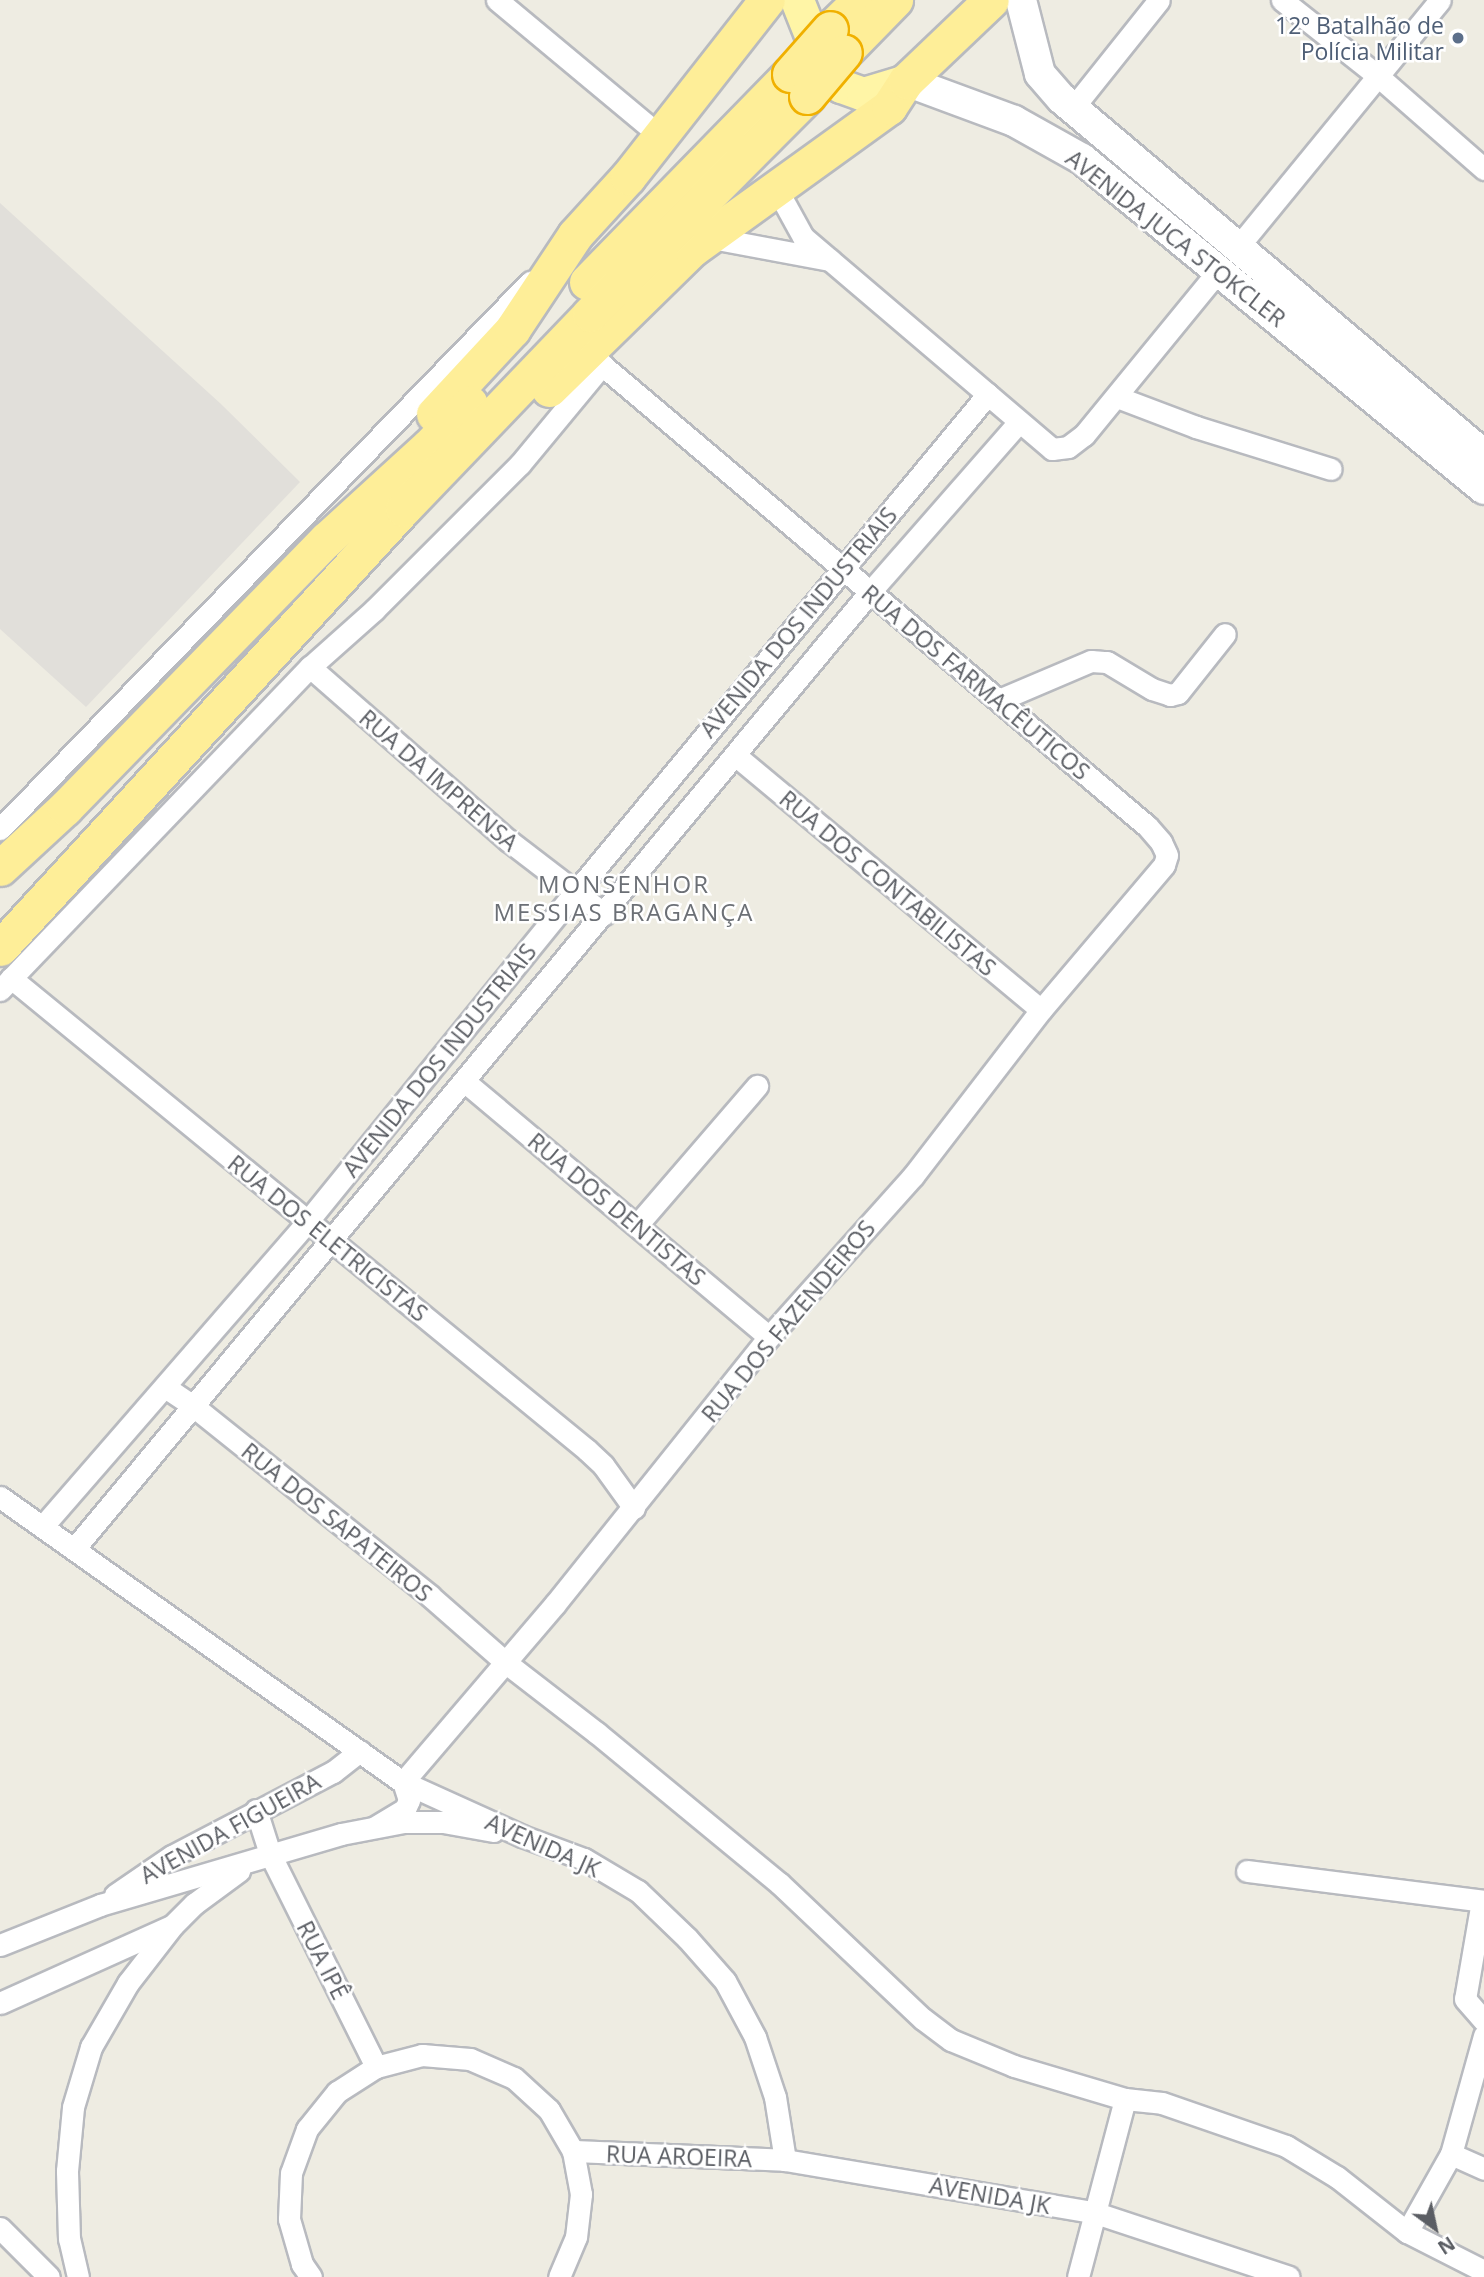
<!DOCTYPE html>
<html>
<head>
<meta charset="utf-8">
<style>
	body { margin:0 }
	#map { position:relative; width:1484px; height:2277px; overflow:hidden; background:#eeece2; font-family:"Open Sans",sans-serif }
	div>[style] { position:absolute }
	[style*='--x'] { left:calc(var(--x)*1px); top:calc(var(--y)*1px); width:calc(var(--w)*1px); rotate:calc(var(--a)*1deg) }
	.industrial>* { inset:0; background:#e1dfda }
	.roads { filter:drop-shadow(2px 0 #b8babf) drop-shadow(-2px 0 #b8babf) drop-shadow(0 2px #b8babf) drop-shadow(0 -2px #b8babf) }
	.minor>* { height:21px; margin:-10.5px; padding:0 10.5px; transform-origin:10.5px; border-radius:10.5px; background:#fff }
	.secondary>* { height:30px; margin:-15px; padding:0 15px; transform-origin:15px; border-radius:15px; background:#fff }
	.primary>* { height:33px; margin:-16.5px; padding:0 16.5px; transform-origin:16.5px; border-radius:16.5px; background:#fff5a6 }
	.trunk>* { height:35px; margin:-17.5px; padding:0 17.5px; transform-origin:17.5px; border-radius:17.5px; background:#feee98 }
	.bridges { filter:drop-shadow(2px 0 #f0b000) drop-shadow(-2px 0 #f0b000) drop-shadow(0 2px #f0b000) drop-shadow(0 -2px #f0b000) }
	.trunk-bridge>* { height:35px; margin:-17.5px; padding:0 17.5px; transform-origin:17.5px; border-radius:17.5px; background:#feee98 }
	.dots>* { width:19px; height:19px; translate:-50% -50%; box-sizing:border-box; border:4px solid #fff; border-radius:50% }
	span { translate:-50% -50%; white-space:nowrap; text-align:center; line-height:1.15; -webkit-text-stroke:5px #fff; paint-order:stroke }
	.service-label { font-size:23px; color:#4e5e75 }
	.right { translate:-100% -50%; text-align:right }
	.street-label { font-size:23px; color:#5b5e64 }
	.neighbourhood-label { font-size:24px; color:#6c7076; letter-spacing:2px }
	.north { position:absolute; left:1400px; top:2193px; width:70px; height:70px; -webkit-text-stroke:5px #fff; paint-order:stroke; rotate:147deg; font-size:19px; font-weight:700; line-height:28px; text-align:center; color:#5b5e64 }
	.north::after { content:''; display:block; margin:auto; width:24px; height:32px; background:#5b5e64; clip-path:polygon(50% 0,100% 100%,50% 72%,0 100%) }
</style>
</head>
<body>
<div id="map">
	<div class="industrial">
		<div style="clip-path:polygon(0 203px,221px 404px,300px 482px,86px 707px,0 629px)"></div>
	</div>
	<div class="roads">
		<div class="minor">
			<div style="--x:497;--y:0;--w:211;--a:39.8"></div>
			<div style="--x:1282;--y:0;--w:124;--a:38.4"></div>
			<div style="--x:1379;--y:77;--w:140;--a:41.2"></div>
			<div style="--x:1072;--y:109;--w:139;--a:-51.4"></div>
			<div style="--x:775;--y:186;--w:58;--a:61.2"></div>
			<div style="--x:803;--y:237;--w:327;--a:40.4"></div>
			<div style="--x:1052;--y:449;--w:16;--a:-7"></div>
			<div style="--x:1068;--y:447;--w:20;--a:-37"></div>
			<div style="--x:1084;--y:435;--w:213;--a:-50.7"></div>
			<div style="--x:707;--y:237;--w:125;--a:10.6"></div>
			<div style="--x:1237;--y:248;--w:320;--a:-50.7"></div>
			<div style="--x:1117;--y:397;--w:85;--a:20.8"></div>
			<div style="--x:1196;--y:427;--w:141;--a:17.3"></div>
			<div style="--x:310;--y:667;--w:264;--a:41.2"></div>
			<div style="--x:509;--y:841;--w:120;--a:37.5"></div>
			<div style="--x:999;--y:700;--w:100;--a:-23"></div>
			<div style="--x:1091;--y:661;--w:16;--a:4"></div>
			<div style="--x:1107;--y:662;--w:52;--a:31"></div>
			<div style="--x:1152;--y:689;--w:19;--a:18"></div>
			<div style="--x:1170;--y:695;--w:8;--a:-14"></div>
			<div style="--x:1178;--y:693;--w:75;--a:-51.5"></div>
			<div style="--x:735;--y:755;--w:398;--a:39.8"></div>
			<div style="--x:0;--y:829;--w:762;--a:-45.9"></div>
			<div style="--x:11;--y:978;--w:745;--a:39.33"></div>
			<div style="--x:587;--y:1450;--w:22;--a:43"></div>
			<div style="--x:603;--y:1465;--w:53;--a:54.2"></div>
			<div style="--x:0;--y:990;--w:448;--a:-46.2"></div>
			<div style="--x:310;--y:667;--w:86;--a:-41.7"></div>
			<div style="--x:374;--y:610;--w:206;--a:-45"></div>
			<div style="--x:520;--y:464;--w:129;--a:-50.4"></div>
			<div style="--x:464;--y:1081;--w:398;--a:40"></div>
			<div style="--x:637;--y:1225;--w:184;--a:-49.2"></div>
			<div style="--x:165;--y:1387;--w:32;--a:34"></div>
			<div style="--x:192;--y:1405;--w:305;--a:38.7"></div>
			<div style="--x:430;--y:1596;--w:100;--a:41.3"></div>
			<div style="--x:505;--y:1662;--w:116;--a:37.7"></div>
			<div style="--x:597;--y:1733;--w:236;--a:39.5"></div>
			<div style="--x:779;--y:1883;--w:198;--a:43.4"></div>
			<div style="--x:923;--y:2019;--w:35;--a:37"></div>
			<div style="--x:951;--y:2040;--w:68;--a:22.4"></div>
			<div style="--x:1014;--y:2066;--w:116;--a:16.6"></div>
			<div style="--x:0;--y:1497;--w:494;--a:35.3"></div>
			<div style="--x:403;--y:1782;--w:131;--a:24.4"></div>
			<div style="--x:522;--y:1836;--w:66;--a:20.4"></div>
			<div style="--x:584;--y:1859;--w:63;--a:30.7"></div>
			<div style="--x:638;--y:1891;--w:68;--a:43.8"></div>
			<div style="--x:687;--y:1938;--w:57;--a:48.5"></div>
			<div style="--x:725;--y:1981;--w:64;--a:61.8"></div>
			<div style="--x:755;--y:2037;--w:63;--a:71.6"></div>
			<div style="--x:775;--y:2097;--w:64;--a:81"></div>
			<div style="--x:43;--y:1526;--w:403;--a:-49"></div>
			<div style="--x:307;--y:1222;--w:423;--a:-50.9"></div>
			<div style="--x:574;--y:894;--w:649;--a:-50.38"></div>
			<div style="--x:74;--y:1549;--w:1245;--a:-50.25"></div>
			<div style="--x:870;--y:592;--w:226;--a:-48.8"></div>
			<div style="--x:256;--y:1810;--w:46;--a:72.3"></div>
			<div style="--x:270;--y:1854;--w:238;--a:63.5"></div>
			<div style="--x:375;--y:1827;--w:35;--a:-31"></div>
			<div style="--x:405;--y:1809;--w:10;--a:-66"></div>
			<div style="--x:409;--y:1800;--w:19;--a:-108"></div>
			<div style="--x:403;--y:1782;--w:234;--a:-49.5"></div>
			<div style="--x:555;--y:1604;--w:342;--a:-51.3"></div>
			<div style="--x:769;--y:1337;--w:216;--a:-48.2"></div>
			<div style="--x:913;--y:1176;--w:210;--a:-52.4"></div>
			<div style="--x:1041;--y:1010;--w:190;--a:-49.7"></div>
			<div style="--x:1164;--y:865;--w:10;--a:-73"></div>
			<div style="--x:1167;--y:855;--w:14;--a:-115"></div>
			<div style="--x:1161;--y:842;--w:21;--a:-131"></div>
			<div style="--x:1147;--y:826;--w:714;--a:-139.77"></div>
			<div style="--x:602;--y:365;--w:19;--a:-129"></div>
			<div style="--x:1247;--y:1871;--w:239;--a:7.2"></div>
			<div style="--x:115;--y:1895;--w:69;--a:-34.4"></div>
			<div style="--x:172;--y:1856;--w:182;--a:-27.6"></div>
			<div style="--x:333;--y:1772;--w:34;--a:-38"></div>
			<div style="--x:1482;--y:1901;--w:99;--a:99.8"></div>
			<div style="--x:1465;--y:1999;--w:29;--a:49"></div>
			<div style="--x:0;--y:1945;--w:108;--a:-21.8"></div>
			<div style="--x:100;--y:1905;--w:251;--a:-16.4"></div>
			<div style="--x:341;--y:1834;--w:64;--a:-10.8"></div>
			<div style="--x:404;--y:1822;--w:39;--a:0"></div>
			<div style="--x:443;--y:1822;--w:51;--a:10.2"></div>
			<div style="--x:0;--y:2003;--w:188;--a:-24.2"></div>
			<div style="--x:573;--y:2151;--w:212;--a:2.4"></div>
			<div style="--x:785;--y:2160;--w:312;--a:9.6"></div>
			<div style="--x:1093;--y:2212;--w:206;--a:18.3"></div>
			<div style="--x:1451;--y:2154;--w:36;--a:24"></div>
			<div style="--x:0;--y:2228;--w:69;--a:45"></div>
			<div style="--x:1407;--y:2232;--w:90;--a:-60.6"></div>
			<div style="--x:1451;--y:2154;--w:123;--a:-74.4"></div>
			<div style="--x:78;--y:2277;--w:39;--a:-103"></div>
			<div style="--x:69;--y:2239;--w:68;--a:-91.7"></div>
			<div style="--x:67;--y:2171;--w:64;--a:-84.6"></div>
			<div style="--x:73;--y:2107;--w:63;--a:-73.3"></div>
			<div style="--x:91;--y:2047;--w:74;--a:-60"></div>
			<div style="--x:128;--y:1983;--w:73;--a:-52.2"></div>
			<div style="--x:173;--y:1925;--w:30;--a:-45"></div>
			<div style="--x:194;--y:1904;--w:56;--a:-36.3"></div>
			<div style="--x:311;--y:2277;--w:16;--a:-125"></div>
			<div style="--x:302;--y:2264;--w:47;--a:-106.1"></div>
			<div style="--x:289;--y:2219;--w:46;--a:-87.5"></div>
			<div style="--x:291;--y:2173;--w:47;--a:-70"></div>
			<div style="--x:307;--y:2129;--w:48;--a:-51"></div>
			<div style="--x:337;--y:2092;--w:46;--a:-32.7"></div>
			<div style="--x:376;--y:2067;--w:48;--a:-14.6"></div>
			<div style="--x:422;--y:2055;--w:48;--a:4.8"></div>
			<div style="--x:470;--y:2059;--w:48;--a:23.4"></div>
			<div style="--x:514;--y:2078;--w:47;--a:42.4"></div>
			<div style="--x:549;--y:2110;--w:48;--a:59.7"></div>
			<div style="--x:573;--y:2151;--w:44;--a:79.5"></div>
			<div style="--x:581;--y:2194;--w:43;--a:96.6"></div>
			<div style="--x:576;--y:2237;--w:43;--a:113"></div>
			<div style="--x:1078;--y:2277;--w:184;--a:-75.2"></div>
			<div style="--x:1125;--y:2099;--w:37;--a:6"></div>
			<div style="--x:1162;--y:2103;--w:131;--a:19.1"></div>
			<div style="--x:1286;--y:2146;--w:60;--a:31.3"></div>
			<div style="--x:1337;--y:2177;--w:89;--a:38.2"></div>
			<div style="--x:1407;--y:2232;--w:86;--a:26.9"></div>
		</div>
		<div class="secondary">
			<div style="--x:1021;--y:0;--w:76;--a:75.6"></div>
			<div style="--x:1040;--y:74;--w:33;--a:49"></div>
			<div style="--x:1062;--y:99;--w:552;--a:40.15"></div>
			<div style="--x:906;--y:81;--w:115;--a:20.3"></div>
			<div style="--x:1014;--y:121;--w:78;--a:29.2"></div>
			<div style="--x:1082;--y:159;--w:520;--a:39.38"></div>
		</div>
		<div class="primary">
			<div style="--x:797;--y:0;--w:79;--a:68.3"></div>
			<div style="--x:826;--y:73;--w:20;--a:41"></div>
			<div style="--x:841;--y:86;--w:23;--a:20"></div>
			<div style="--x:863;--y:94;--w:45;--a:-16.8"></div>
		</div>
		<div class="trunk">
			<div style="--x:830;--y:29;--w:42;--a:-44"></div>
			<div style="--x:844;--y:52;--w:73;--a:-45.6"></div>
			<div style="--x:587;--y:282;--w:291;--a:-45.7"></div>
			<div style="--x:549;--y:389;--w:200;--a:-44.4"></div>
			<div style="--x:692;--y:249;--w:243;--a:-35.8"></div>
			<div style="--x:889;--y:107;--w:31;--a:-57"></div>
			<div style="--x:906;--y:81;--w:117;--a:-43.6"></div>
			<div style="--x:434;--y:414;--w:115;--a:-47.1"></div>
			<div style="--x:512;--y:330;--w:114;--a:-56.4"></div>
			<div style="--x:575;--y:235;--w:79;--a:-47.6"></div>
			<div style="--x:628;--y:177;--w:225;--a:-51.9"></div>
			<div style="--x:0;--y:868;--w:88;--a:-42.7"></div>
			<div style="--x:65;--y:808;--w:374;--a:-45.8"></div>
			<div style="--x:326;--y:540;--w:139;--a:-42.4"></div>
			<div style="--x:429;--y:446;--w:59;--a:-46.4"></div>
			<div style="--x:0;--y:948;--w:596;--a:-47.45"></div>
			<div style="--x:403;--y:509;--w:270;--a:-46.2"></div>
			<div style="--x:590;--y:314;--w:308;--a:-45.1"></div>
		</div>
	</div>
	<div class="bridges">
		<div class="trunk-bridge">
			<div style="--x:790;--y:74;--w:60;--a:-48.4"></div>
			<div style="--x:807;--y:96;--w:57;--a:-49.9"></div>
		</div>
	</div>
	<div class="dots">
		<div style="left:1458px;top:38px;background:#5c6f8a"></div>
	</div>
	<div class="service-label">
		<span class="right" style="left:1444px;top:38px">12º Batalhão de<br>Polícia Militar</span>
	</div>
	<div class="street-label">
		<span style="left:1176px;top:238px;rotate:38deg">AVENIDA JUCA STOKCLER</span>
		<span style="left:798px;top:622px;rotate:-50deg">AVENIDA DOS INDUSTRIAIS</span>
		<span style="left:976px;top:682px;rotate:40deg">RUA DOS FARMACÊUTICOS</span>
		<span style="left:439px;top:780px;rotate:41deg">RUA DA IMPRENSA</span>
		<span style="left:888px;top:883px;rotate:40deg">RUA DOS CONTABILISTAS</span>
		<span style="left:439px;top:1060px;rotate:-51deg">AVENIDA DOS INDUSTRIAIS</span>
		<span style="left:617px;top:1209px;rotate:40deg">RUA DOS DENTISTAS</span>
		<span style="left:328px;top:1238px;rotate:39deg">RUA DOS ELETRICISTAS</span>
		<span style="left:788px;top:1321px;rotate:-50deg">RUA DOS FAZENDEIROS</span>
		<span style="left:337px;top:1522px;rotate:39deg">RUA DOS SAPATEIROS</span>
		<span style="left:230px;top:1828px;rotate:-29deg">AVENIDA FIGUEIRA</span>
		<span style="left:543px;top:1845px;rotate:24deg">AVENIDA JK</span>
		<span style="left:323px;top:1960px;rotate:63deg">RUA IPÊ</span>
		<span style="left:679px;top:2156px;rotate:2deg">RUA AROEIRA</span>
		<span style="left:990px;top:2195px;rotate:10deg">AVENIDA JK</span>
	</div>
	<div class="neighbourhood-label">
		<span style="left:624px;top:898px">MONSENHOR<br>MESSIAS BRAGANÇA</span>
	</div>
	<div class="north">N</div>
</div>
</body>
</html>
